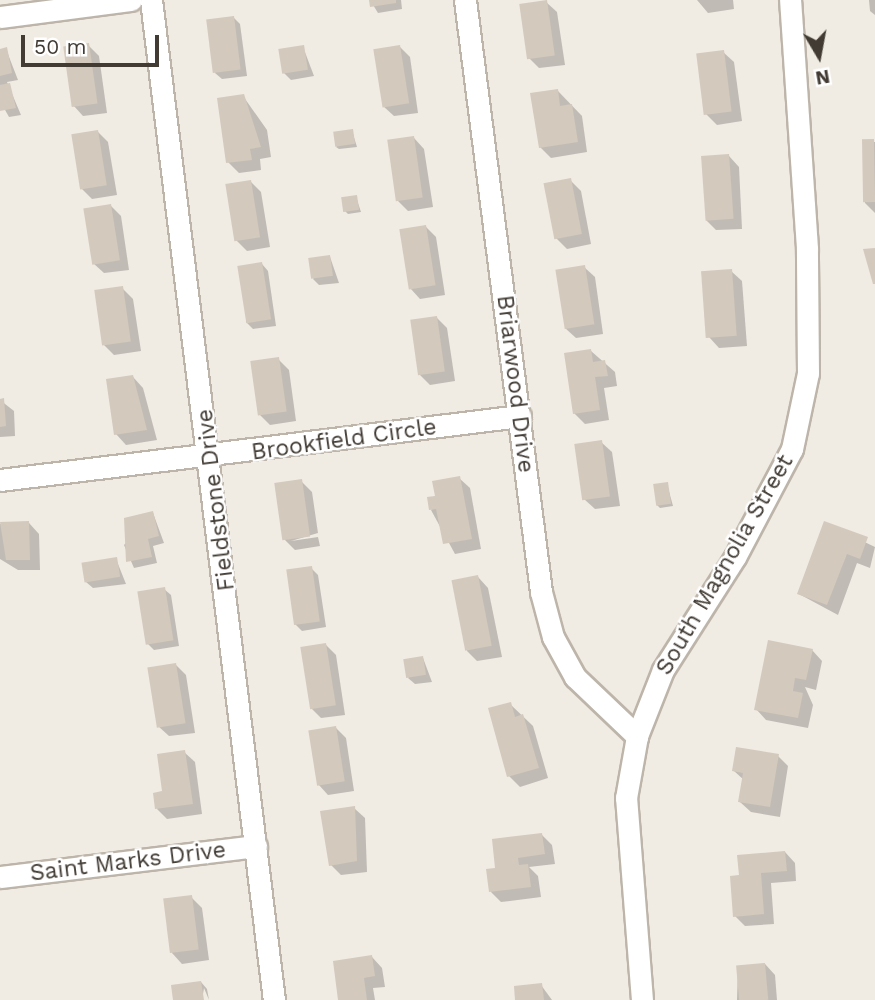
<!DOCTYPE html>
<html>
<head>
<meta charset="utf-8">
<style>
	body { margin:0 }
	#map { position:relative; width:875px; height:1000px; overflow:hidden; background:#f0ebe3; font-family:"Work Sans",sans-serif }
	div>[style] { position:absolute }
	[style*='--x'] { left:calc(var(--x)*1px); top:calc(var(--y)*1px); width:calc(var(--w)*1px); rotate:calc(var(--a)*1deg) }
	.shadow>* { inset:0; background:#0003 }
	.building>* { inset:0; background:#d3c9bd; transform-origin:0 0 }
	.roads { filter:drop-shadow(2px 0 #bdb5aa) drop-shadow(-2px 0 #bdb5aa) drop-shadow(0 2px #bdb5aa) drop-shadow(0 -2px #bdb5aa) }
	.street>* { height:21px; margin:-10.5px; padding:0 10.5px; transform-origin:10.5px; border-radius:10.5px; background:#fff }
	span { translate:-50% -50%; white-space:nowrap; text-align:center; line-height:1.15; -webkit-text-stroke:5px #fff; paint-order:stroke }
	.street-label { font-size:23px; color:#413b34 }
	.north { position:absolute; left:784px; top:21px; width:70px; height:70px; -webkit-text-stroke:5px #fff; paint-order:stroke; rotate:170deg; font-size:19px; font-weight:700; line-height:28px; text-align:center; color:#413b34 }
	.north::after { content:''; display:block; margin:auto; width:24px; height:32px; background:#413b34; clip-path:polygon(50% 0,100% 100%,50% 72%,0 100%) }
	.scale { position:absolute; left:21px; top:35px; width:138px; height:32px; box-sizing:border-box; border:4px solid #413b34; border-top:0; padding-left:9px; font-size:21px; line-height:24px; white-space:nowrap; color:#413b34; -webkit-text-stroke:5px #fff; paint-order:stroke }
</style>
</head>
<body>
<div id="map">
	<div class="shadow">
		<div style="clip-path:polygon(370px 0,401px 0,402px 9px,378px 13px)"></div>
		<div style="clip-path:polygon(733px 0,734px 9px,708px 13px,697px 0)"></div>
		<div style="clip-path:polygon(869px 0,875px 0,875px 15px,870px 11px)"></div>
		<div style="clip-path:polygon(546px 2px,557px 12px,565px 65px,539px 68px,529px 58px)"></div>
		<div style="clip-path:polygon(233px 17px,240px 24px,247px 76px,222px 79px,215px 73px)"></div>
		<div style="clip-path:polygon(88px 45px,99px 56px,107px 113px,83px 116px,73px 105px)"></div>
		<div style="clip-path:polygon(303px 47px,314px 76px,291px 80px,284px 73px)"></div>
		<div style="clip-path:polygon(400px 47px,410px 57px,418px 113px,394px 116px,383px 106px)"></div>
		<div style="clip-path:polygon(6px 49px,18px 80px,7px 82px,21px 115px,9px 117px,0 101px,0 51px)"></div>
		<div style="clip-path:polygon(723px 52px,734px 62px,742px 121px,717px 125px,706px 114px)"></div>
		<div style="clip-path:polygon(557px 90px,582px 116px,587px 152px,551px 158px,540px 147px)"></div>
		<div style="clip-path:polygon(243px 96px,267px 130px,271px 157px,260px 159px,261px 170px,239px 173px,228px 162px)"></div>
		<div style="clip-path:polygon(352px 131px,357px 147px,339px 149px,336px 147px)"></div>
		<div style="clip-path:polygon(98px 132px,108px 142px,117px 195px,92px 199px,82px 189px)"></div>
		<div style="clip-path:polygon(414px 138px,424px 149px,433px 207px,408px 211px,397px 200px)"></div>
		<div style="clip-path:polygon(864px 142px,875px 142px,875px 213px,865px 203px)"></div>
		<div style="clip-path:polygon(729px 156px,739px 167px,742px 229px,716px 230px,706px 220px)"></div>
		<div style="clip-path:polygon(570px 180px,581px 191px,591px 244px,567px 249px,556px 238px)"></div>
		<div style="clip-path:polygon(251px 182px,261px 192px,270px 247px,247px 251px,236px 240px)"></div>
		<div style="clip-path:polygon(356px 197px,361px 212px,348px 214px,345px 211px)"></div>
		<div style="clip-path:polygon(110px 205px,121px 216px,129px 270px,104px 273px,93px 263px)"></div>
		<div style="clip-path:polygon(426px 227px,436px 237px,445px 295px,420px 299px,410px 288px)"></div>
		<div style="clip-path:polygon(330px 257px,339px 283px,319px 285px,313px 279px)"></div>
		<div style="clip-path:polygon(262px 264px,268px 271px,276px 326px,253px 329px,246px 322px)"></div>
		<div style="clip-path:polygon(584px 267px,595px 277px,603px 334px,576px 338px,565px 328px)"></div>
		<div style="clip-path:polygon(731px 271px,742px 281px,747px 346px,719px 348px,709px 337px)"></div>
		<div style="clip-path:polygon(122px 288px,133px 299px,141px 351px,114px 355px,104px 345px)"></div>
		<div style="clip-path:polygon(437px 318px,447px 328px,455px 381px,430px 385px,419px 374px)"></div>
		<div style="clip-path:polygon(591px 351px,615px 372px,617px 386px,604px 388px,609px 420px,585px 424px,574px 413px)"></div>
		<div style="clip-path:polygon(278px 359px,289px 370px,296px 421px,270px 425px,260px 415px)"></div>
		<div style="clip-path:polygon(133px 377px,143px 388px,157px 440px,126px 445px,116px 434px)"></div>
		<div style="clip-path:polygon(0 400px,14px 411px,15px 436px,0 437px)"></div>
		<div style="clip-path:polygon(601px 442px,612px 452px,620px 506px,595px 509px,584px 499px)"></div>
		<div style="clip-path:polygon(459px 478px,470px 488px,481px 549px,455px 554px,431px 510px)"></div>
		<div style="clip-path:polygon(301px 481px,312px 492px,318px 533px,291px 541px,318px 537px,320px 546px,295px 550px,285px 540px)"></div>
		<div style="clip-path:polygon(667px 484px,673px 506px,660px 508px,657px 505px)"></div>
		<div style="clip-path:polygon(153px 513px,164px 543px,153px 546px,157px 563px,134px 568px,124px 545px)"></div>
		<div style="clip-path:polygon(29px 523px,39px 534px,40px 570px,18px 570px,0 559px,0 524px)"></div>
		<div style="clip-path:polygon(825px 523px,875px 547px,870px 568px,857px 563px,838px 615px,799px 594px)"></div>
		<div style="clip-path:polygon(116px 559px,126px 584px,93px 588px,86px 582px)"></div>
		<div style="clip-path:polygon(311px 568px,318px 575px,326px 627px,302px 631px,295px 624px)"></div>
		<div style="clip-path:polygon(478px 577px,488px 588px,502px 657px,477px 661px,467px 651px)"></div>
		<div style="clip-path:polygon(164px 589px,171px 595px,179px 646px,154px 650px,147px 643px)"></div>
		<div style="clip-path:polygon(326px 645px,336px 655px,345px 715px,321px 718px,311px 708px)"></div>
		<div style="clip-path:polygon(812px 650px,822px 661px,816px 690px,805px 687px,813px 705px,808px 728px,766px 720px,756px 709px)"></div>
		<div style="clip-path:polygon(423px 658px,432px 682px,415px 684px,408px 678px)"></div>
		<div style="clip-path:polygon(176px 665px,186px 675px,195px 733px,169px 736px,158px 726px)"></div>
		<div style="clip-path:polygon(510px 704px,533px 726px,548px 778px,520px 787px,509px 776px)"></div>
		<div style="clip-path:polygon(336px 728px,346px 738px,354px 791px,328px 795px,318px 784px)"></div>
		<div style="clip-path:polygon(184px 752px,195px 762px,202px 814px,167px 819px,157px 809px)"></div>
		<div style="clip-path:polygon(778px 756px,788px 766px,780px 817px,751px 812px,740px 802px,744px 780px,734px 771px)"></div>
		<div style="clip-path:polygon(354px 808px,365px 818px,367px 872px,341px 875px,331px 865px)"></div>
		<div style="clip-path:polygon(542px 835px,552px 845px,555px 864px,529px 867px,538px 876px,541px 897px,501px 902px,491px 892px,497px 870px)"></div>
		<div style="clip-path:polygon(785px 852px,795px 863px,796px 881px,771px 883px,774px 924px,745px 926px,735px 916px,740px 876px)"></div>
		<div style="clip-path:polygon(191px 897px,202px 908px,209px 960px,182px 964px,172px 953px)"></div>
		<div style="clip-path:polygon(372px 957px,382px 968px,385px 987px,373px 988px,375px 1000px,340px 1000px)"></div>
		<div style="clip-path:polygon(765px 964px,775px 975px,777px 1000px,737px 1000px,738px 967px)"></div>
		<div style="clip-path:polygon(201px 982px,207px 989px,209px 1000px,204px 988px,202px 1000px,175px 1000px)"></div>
		<div style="clip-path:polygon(541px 985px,552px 1000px,517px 1000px)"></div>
	</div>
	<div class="building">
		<div style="clip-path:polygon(369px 0,396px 0,396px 3px,370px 7px)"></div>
		<div style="left:547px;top:0;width:56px;height:28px;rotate:82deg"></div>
		<div style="left:234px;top:16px;width:54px;height:28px;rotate:83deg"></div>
		<div style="left:89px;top:43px;width:61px;height:26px;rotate:82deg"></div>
		<div style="left:304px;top:45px;width:25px;height:26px;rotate:81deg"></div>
		<div style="left:400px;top:45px;width:59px;height:27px;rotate:81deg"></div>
		<div style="clip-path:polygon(7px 47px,12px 73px,0 76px,0 49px)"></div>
		<div style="left:724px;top:50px;width:62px;height:28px;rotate:83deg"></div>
		<div style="clip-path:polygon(10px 83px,16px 108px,0 111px,0 85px)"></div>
		<div style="clip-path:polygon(558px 89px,560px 106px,572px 104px,578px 142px,539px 148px,530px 93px)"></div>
		<div style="clip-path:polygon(244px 94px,261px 147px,250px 149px,252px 160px,226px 163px,217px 98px)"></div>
		<div style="left:353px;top:129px;width:15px;height:20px;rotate:82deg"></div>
		<div style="left:98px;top:130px;width:56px;height:27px;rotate:81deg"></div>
		<div style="left:414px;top:136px;width:62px;height:27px;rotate:82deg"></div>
		<div style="left:874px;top:139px;width:63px;height:12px;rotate:89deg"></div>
		<div style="left:729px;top:154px;width:65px;height:28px;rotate:86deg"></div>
		<div style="left:571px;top:178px;width:57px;height:28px;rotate:79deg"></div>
		<div style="left:251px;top:180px;width:58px;height:26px;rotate:81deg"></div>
		<div style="left:357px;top:195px;width:15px;height:16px;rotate:82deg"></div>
		<div style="left:111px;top:204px;width:57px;height:28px;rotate:81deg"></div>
		<div style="left:426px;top:225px;width:61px;height:27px;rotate:81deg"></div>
		<div style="clip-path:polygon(875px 248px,875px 284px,873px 284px,863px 249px)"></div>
		<div style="left:330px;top:255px;width:21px;height:22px;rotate:82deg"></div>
		<div style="left:262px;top:262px;width:58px;height:25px;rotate:81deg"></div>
		<div style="left:585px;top:265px;width:60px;height:30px;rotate:81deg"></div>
		<div style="left:732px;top:269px;width:67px;height:31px;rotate:86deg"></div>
		<div style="left:123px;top:286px;width:56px;height:29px;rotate:82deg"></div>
		<div style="left:437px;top:316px;width:56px;height:27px;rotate:82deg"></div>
		<div style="clip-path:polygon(591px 349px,593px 362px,605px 360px,608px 376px,595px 377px,600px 410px,573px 414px,564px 353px)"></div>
		<div style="left:279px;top:357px;width:55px;height:29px;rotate:82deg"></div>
		<div style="clip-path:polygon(133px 375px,147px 430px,114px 435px,106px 379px)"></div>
		<div style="clip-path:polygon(4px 398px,6px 426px,0 427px,0 399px)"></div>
		<div style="left:602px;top:440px;width:57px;height:28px;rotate:82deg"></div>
		<div style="clip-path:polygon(460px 476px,472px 539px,443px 544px,436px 509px,429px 510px,427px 497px,435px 496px,432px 481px)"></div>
		<div style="left:302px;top:479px;width:58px;height:28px;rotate:82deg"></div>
		<div style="left:668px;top:482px;width:22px;height:15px;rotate:82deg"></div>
		<div style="clip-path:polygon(153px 511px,159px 536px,148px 539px,152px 557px,126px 562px,124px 518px)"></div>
		<div style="clip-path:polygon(29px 521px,30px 560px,6px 560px,0 522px)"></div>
		<div style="clip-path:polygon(824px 521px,868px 537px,860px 559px,847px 554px,827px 605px,797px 594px)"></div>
		<div style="left:117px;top:557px;width:20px;height:36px;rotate:81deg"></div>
		<div style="left:312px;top:566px;width:56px;height:26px;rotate:82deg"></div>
		<div style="left:478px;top:575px;width:72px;height:27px;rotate:79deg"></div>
		<div style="left:165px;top:587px;width:54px;height:28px;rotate:81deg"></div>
		<div style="clip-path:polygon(768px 640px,813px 649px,806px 680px,795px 678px,793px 691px,803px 693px,798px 718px,754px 710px)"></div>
		<div style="left:326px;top:643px;width:63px;height:26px;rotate:81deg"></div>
		<div style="left:423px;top:656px;width:19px;height:20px;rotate:81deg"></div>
		<div style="left:176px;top:663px;width:61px;height:29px;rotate:81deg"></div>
		<div style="clip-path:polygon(511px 702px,515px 717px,523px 714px,539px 768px,507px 777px,488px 708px)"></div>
		<div style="left:336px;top:726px;width:56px;height:28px;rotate:81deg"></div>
		<div style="clip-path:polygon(736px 747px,779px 754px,770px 807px,738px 802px,743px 773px,732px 771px)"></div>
		<div style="clip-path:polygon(185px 750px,193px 804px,155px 809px,153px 793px,162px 791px,157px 754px)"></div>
		<div style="clip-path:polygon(355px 806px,357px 861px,329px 866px,320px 811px)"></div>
		<div style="clip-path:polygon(542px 833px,545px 854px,518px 858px,519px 865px,528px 864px,531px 887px,489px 892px,486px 869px,495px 868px,492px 839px)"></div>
		<div style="clip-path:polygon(785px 851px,787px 871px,761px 873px,764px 914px,733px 917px,730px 876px,739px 875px,737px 855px)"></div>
		<div style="left:192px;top:895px;width:55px;height:29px;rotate:83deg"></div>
		<div style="clip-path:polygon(372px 955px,375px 976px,364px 978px,367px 1000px,338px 1000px,333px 961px)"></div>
		<div style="left:765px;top:963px;width:37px;height:29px;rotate:85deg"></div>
		<div style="clip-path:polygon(201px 981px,204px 1000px,173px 1000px,171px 985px)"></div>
		<div style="clip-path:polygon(542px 983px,544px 1000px,515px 1000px,514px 986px)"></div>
	</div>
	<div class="roads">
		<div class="street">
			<div style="--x:151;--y:0;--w:1008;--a:82.99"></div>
			<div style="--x:465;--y:0;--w:597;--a:82.68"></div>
			<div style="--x:541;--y:592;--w:47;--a:75.1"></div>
			<div style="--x:553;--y:637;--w:46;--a:61.2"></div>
			<div style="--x:575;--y:677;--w:86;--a:43.6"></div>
			<div style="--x:0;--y:17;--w:132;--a:-7.4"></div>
			<div style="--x:0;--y:480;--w:524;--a:-7.02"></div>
			<div style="--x:0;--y:877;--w:258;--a:-6.9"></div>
			<div style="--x:642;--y:1000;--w:203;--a:-94.5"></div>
			<div style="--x:626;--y:798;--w:63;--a:-79.9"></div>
			<div style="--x:637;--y:736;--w:71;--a:-68.5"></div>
			<div style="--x:663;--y:670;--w:134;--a:-57.5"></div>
			<div style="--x:735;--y:557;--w:122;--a:-62.2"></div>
			<div style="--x:792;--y:449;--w:78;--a:-78.1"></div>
			<div style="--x:808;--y:373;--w:125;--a:-90.5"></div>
			<div style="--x:807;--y:248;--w:249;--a:-93.9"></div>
		</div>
	</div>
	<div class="street-label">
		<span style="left:515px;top:384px;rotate:83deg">Briarwood Drive</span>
		<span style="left:344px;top:440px;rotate:-8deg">Brookfield Circle</span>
		<span style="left:216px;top:500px;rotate:-97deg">Fieldstone Drive</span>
		<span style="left:725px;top:565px;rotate:-60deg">South Magnolia Street</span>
		<span style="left:128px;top:862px;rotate:-7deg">Saint Marks Drive</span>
	</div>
	<div class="north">N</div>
	<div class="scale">50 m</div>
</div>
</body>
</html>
